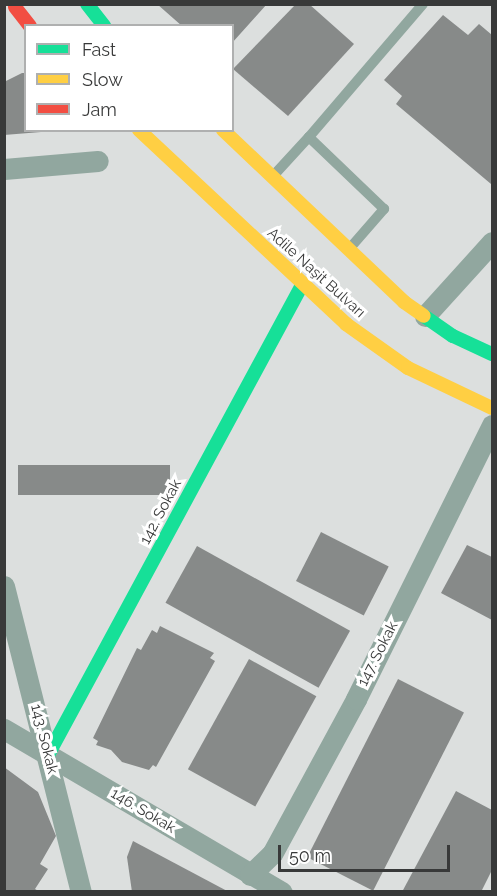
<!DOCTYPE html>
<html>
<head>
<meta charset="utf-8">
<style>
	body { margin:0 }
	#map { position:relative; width:497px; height:896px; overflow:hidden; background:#dcdfde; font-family:Raleway,sans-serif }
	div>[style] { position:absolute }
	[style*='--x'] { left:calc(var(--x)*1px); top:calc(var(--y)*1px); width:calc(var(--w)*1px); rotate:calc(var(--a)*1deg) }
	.building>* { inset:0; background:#878a89; transform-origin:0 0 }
	.lane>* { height:10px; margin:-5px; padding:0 5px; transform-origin:5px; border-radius:5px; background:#91a79f }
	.street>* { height:21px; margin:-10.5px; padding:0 10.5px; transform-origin:10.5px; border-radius:10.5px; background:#91a79f }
	.fast>* { height:14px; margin:-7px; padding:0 7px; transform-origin:7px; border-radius:7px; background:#16e098 }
	.slow>* { height:14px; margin:-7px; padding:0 7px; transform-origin:7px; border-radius:7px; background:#ffcf43 }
	.jam>* { height:14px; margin:-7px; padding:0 7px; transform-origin:7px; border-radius:7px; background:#f24e42 }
	span { translate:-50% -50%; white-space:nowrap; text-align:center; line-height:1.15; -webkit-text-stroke:6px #fff; paint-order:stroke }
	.street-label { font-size:15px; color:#383939 }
	.frame { position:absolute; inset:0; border:6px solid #383939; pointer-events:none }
	.legend { position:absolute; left:24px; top:24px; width:210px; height:108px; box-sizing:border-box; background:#fff; border:2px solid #afb0b0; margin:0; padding:8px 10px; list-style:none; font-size:18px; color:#383939 }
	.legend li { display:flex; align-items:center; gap:12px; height:30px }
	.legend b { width:30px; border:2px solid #afb0b0 }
	.scale { position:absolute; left:278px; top:845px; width:172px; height:27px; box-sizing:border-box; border:3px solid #383939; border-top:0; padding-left:8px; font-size:18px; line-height:21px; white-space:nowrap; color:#383939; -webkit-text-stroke:4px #fff; paint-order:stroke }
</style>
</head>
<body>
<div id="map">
	<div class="building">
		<div style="clip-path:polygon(157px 4px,267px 4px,232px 43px,232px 26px,182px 26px)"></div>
		<div style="clip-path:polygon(296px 4px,309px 4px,354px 44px,288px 116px,233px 69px)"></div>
		<div style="clip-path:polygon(443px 15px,468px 35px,479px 24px,492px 35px,491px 184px,396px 104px,402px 96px,384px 80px)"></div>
		<div style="clip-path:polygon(22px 73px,26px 73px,26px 130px,41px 132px,4px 135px,4px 82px)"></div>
		<div style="left:170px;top:465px;width:30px;height:152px;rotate:90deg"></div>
		<div style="left:321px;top:532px;width:76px;height:55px;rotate:27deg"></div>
		<div style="clip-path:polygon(467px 545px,492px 557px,492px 620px,441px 593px)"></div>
		<div style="left:197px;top:546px;width:175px;height:65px;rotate:29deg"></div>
		<div style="clip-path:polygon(160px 626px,214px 653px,210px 658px,215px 661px,156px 767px,153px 765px,149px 770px,122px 762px,111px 750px,96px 745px,98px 741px,93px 738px,137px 648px,141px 650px,152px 630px,157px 633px)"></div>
		<div style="left:249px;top:659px;width:77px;height:126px;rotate:29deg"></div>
		<div style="left:398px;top:679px;width:74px;height:200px;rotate:27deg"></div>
		<div style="clip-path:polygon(4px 767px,38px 792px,56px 836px,40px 864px,48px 869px,35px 889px,40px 892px,4px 892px)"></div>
		<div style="clip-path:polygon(456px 791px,492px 810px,492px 870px,481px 892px,402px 892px)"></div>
		<div style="clip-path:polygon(133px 841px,229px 892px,132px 892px,127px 857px)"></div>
	</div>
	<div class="lane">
		<div style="--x:274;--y:175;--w:52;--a:-47.4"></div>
		<div style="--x:350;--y:248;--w:52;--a:-48.9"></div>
		<div style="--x:384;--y:209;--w:104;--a:-136.2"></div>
		<div style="--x:309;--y:137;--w:175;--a:-49.4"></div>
	</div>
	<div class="street">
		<div style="--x:4;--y:169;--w:94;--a:-4.9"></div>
		<div style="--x:425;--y:316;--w:100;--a:-47.8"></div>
		<div style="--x:4;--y:586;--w:316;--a:75.9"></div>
		<div style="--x:4;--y:729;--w:322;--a:30.4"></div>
		<div style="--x:250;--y:875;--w:30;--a:-44"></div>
		<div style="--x:272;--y:854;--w:176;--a:-61.5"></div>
		<div style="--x:356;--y:699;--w:306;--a:-63.6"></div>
	</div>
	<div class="fast">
		<div style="--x:87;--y:4;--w:28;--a:52"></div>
		<div style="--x:424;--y:316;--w:35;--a:35"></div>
		<div style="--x:453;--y:336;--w:43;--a:24.8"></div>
		<div style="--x:48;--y:755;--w:534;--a:-61.61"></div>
	</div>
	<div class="slow">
		<div style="--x:139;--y:130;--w:284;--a:43.1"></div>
		<div style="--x:346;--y:324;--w:76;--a:35.4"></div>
		<div style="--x:408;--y:368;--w:93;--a:25.5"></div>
		<div style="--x:223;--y:130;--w:250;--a:43.5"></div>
		<div style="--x:404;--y:302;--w:24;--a:35"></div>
	</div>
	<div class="jam">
		<div style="--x:15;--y:7;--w:24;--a:52"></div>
	</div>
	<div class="street-label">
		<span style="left:316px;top:273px;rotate:42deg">Adile Naşit Bulvarı</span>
		<span style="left:161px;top:512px;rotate:-62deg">142. Sokak</span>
		<span style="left:378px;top:654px;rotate:-63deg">147. Sokak</span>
		<span style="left:44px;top:739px;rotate:76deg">143. Sokak</span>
		<span style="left:143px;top:811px;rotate:31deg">146. Sokak</span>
	</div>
	<div class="frame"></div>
	<ul class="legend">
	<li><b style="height:8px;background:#16e098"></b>Fast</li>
	<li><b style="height:8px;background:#ffcf43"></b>Slow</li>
	<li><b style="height:8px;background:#f24e42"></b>Jam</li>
	</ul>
	<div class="scale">50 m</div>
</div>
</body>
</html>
